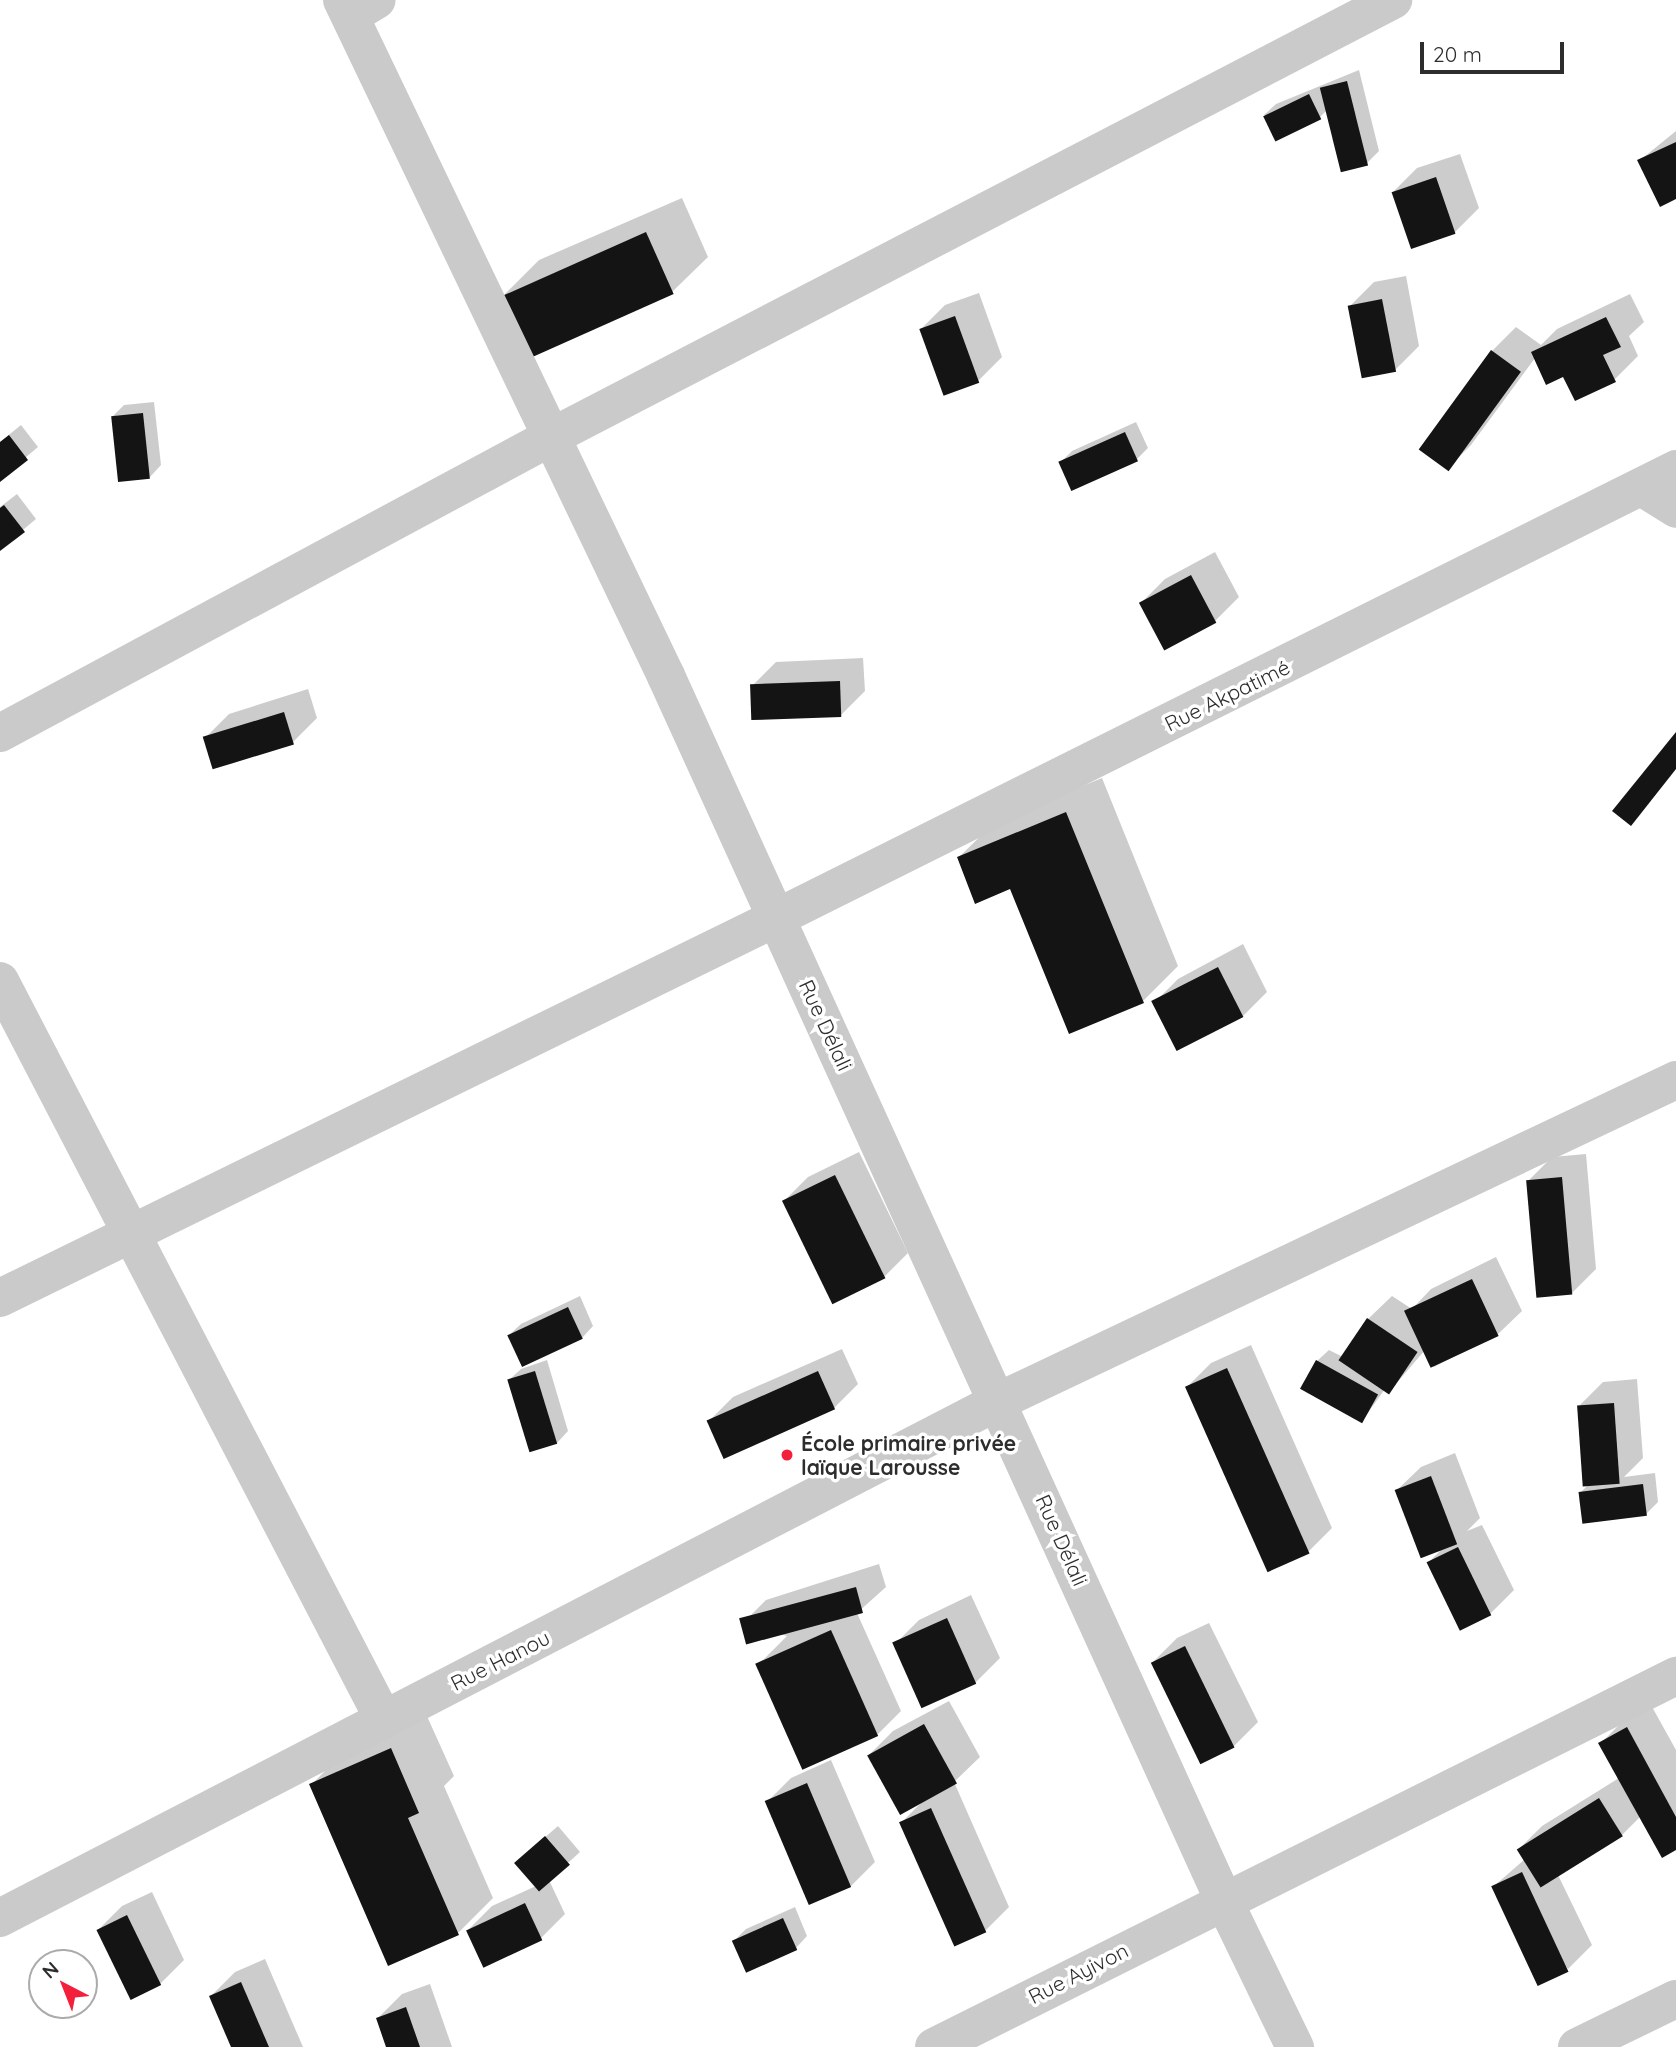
<!DOCTYPE html>
<html>
<head>
<meta charset="utf-8">
<style>
	body { margin:0 }
	#map { position:relative; width:1676px; height:2047px; overflow:hidden; background:#fff; font-family:Quicksand,sans-serif }
	div>[style] { position:absolute }
	[style*='--x'] { left:calc(var(--x)*1px); top:calc(var(--y)*1px); width:calc(var(--w)*1px); rotate:calc(var(--a)*1deg) }
	.shadow>* { inset:0; background:#0003 }
	.building>* { inset:0; background:#141414; transform-origin:0 0 }
	.minor>* { height:38px; margin:-19px; padding:0 19px; transform-origin:19px; border-radius:19px; background:#cacaca }
	.dots>* { width:19px; height:19px; translate:-50% -50%; box-sizing:border-box; border:4px solid #fff; border-radius:50% }
	span { translate:-50% -50%; white-space:nowrap; text-align:center; line-height:1.15; -webkit-text-stroke:7px #fff; paint-order:stroke }
	.street-label { font-size:21px; color:#2d2d2d }
	.poi-label { font-size:21px; color:#2d2d2d; font-weight:700 }
	.left { translate:0 -50%; text-align:left }
	.north { position:absolute; left:28px; top:1949px; width:70px; height:70px; box-sizing:border-box; background:#fff; border:2px solid #ababab; border-radius:50%; rotate:318deg; font-size:19px; font-weight:700; line-height:28px; text-align:center; color:#2d2d2d }
	.north::after { content:''; display:block; margin:auto; width:24px; height:32px; background:#f3203c; clip-path:polygon(50% 0,100% 100%,50% 72%,0 100%) }
	.scale { position:absolute; left:1420px; top:42px; width:144px; height:32px; box-sizing:border-box; border:4px solid #2d2d2d; border-top:0; padding-left:9px; font-size:21px; line-height:24px; white-space:nowrap; color:#2d2d2d; -webkit-text-stroke:5px #fff; paint-order:stroke }
</style>
</head>
<body>
<div id="map">
	<div class="shadow">
		<div style="clip-path:polygon(1359px 70px,1379px 151px,1367px 163px,1327px 110px,1320px 117px,1264px 115px,1276px 104px)"></div>
		<div style="clip-path:polygon(1676px 131px,1676px 198px,1639px 161px)"></div>
		<div style="clip-path:polygon(1460px 154px,1479px 208px,1455px 232px,1393px 192px,1417px 168px)"></div>
		<div style="clip-path:polygon(682px 198px,708px 257px,672px 292px,504px 295px,539px 260px)"></div>
		<div style="clip-path:polygon(1406px 276px,1419px 346px,1395px 370px,1350px 306px,1374px 282px)"></div>
		<div style="clip-path:polygon(979px 293px,1002px 357px,978px 381px,921px 329px,945px 305px)"></div>
		<div style="clip-path:polygon(1630px 294px,1644px 322px,1629px 336px,1638px 356px,1614px 380px,1564px 374px,1535px 358px,1471px 445px,1447px 469px,1492px 351px,1516px 327px,1541px 345px,1557px 329px)"></div>
		<div style="clip-path:polygon(154px 402px,161px 465px,150px 477px,112px 417px,124px 405px)"></div>
		<div style="clip-path:polygon(1136px 422px,1148px 448px,1137px 459px,1060px 463px,1072px 451px)"></div>
		<div style="clip-path:polygon(21px 425px,38px 447px,0 479px,0 442px)"></div>
		<div style="clip-path:polygon(17px 494px,36px 519px,0 549px,0 507px)"></div>
		<div style="clip-path:polygon(1215px 552px,1239px 597px,1215px 621px,1165px 647px,1141px 603px,1165px 579px)"></div>
		<div style="clip-path:polygon(863px 658px,865px 691px,841px 715px,752px 686px,776px 662px)"></div>
		<div style="clip-path:polygon(308px 689px,317px 718px,293px 742px,205px 738px,229px 714px)"></div>
		<div style="clip-path:polygon(1102px 778px,1178px 966px,1143px 1001px,1011px 887px,959px 857px,995px 822px)"></div>
		<div style="clip-path:polygon(1243px 944px,1267px 992px,1243px 1016px,1154px 1003px,1178px 979px)"></div>
		<div style="clip-path:polygon(859px 1152px,908px 1253px,884px 1277px,784px 1201px,808px 1177px)"></div>
		<div style="clip-path:polygon(1586px 1154px,1596px 1269px,1572px 1293px,1528px 1181px,1552px 1157px)"></div>
		<div style="clip-path:polygon(1496px 1257px,1522px 1311px,1498px 1334px,1434px 1367px,1425px 1350px,1389px 1392px,1385px 1389px,1362px 1421px,1317px 1361px,1329px 1350px,1343px 1357px,1368px 1319px,1392px 1296px,1412px 1309px,1431px 1289px)"></div>
		<div style="clip-path:polygon(580px 1296px,593px 1326px,582px 1338px,509px 1335px,521px 1324px)"></div>
		<div style="clip-path:polygon(1251px 1345px,1332px 1528px,1308px 1552px,1187px 1387px,1211px 1363px)"></div>
		<div style="clip-path:polygon(842px 1349px,858px 1384px,834px 1408px,709px 1421px,733px 1397px)"></div>
		<div style="clip-path:polygon(547px 1360px,568px 1431px,557px 1443px,509px 1380px,521px 1369px)"></div>
		<div style="clip-path:polygon(1637px 1379px,1643px 1458px,1624px 1477px,1655px 1473px,1658px 1502px,1646px 1514px,1580px 1493px,1589px 1484px,1579px 1406px,1603px 1382px)"></div>
		<div style="clip-path:polygon(1455px 1453px,1480px 1518px,1467px 1531px,1482px 1525px,1514px 1590px,1490px 1614px,1428px 1563px,1443px 1548px,1397px 1490px,1421px 1467px)"></div>
		<div style="clip-path:polygon(879px 1564px,886px 1587px,857px 1613px,901px 1711px,877px 1735px,758px 1665px,787px 1636px,742px 1624px,766px 1600px)"></div>
		<div style="clip-path:polygon(971px 1595px,1000px 1658px,976px 1682px,895px 1644px,919px 1620px)"></div>
		<div style="clip-path:polygon(1209px 1623px,1258px 1722px,1234px 1746px,1153px 1662px,1177px 1638px)"></div>
		<div style="clip-path:polygon(949px 1701px,980px 1757px,954px 1782px,1009px 1907px,985px 1931px,902px 1822px,924px 1800px,869px 1755px,893px 1731px)"></div>
		<div style="clip-path:polygon(1651px 1705px,1676px 1750px,1676px 1848px,1641px 1816px,1622px 1835px,1558px 1875px,1592px 1945px,1568px 1969px,1493px 1887px,1525px 1859px,1518px 1850px,1542px 1826px,1619px 1778px,1600px 1744px,1624px 1720px)"></div>
		<div style="clip-path:polygon(426px 1714px,454px 1776px,444px 1786px,493px 1898px,458px 1933px,311px 1785px,347px 1749px)"></div>
		<div style="clip-path:polygon(831px 1760px,875px 1862px,851px 1886px,767px 1802px,791px 1778px)"></div>
		<div style="clip-path:polygon(558px 1826px,580px 1852px,549px 1880px,565px 1914px,541px 1938px,468px 1930px,492px 1906px,536px 1886px,528px 1852px)"></div>
		<div style="clip-path:polygon(152px 1892px,184px 1960px,160px 1984px,98px 1930px,122px 1906px)"></div>
		<div style="clip-path:polygon(795px 1907px,807px 1936px,796px 1948px,735px 1940px,746px 1929px)"></div>
		<div style="clip-path:polygon(265px 1959px,303px 2047px,233px 2047px,211px 1996px,235px 1972px)"></div>
		<div style="clip-path:polygon(430px 1984px,452px 2047px,388px 2047px,378px 2018px,402px 1994px)"></div>
	</div>
	<div class="building">
		<div style="left:1347px;top:81px;width:87px;height:28px;rotate:76deg"></div>
		<div style="left:1309px;top:94px;width:28px;height:51px;rotate:64deg"></div>
		<div style="clip-path:polygon(1676px 142px,1676px 199px,1660px 207px,1637px 160px)"></div>
		<div style="left:1436px;top:177px;width:60px;height:47px;rotate:71deg"></div>
		<div style="left:646px;top:232px;width:68px;height:157px;rotate:66deg"></div>
		<div style="left:1382px;top:299px;width:74px;height:35px;rotate:79deg"></div>
		<div style="left:955px;top:316px;width:71px;height:38px;rotate:70deg"></div>
		<div style="clip-path:polygon(1606px 317px,1621px 347px,1603px 355px,1616px 382px,1575px 401px,1563px 377px,1546px 385px,1531px 352px)"></div>
		<div style="left:1491px;top:350px;width:37px;height:123px;rotate:36deg"></div>
		<div style="left:143px;top:413px;width:66px;height:32px;rotate:84deg"></div>
		<div style="left:1125px;top:432px;width:32px;height:73px;rotate:66deg"></div>
		<div style="clip-path:polygon(9px 435px,28px 460px,0 482px,0 442px)"></div>
		<div style="clip-path:polygon(4px 505px,25px 532px,0 551px,0 508px)"></div>
		<div style="left:1191px;top:575px;width:54px;height:59px;rotate:62deg"></div>
		<div style="left:840px;top:681px;width:36px;height:90px;rotate:88deg"></div>
		<div style="left:284px;top:712px;width:34px;height:85px;rotate:73deg"></div>
		<div style="clip-path:polygon(1676px 732px,1676px 769px,1631px 826px,1612px 811px)"></div>
		<div style="clip-path:polygon(1066px 812px,1144px 1003px,1069px 1034px,1010px 889px,975px 904px,957px 857px)"></div>
		<div style="left:1218px;top:967px;width:56px;height:75px;rotate:63deg"></div>
		<div style="left:835px;top:1175px;width:115px;height:59px;rotate:64deg"></div>
		<div style="left:1562px;top:1177px;width:118px;height:36px;rotate:85deg"></div>
		<div style="left:1472px;top:1279px;width:63px;height:75px;rotate:65deg"></div>
		<div style="left:568px;top:1307px;width:35px;height:67px;rotate:65deg"></div>
		<div style="left:1367px;top:1318px;width:61px;height:51px;rotate:34deg"></div>
		<div style="left:1316px;top:1360px;width:71px;height:33px;rotate:29deg"></div>
		<div style="left:1227px;top:1368px;width:203px;height:46px;rotate:66deg"></div>
		<div style="left:535px;top:1371px;width:76px;height:29px;rotate:73deg"></div>
		<div style="left:818px;top:1371px;width:42px;height:122px;rotate:66deg"></div>
		<div style="left:1614px;top:1403px;width:81px;height:37px;rotate:86deg"></div>
		<div style="left:1431px;top:1476px;width:73px;height:39px;rotate:69deg"></div>
		<div style="left:1643px;top:1484px;width:32px;height:65px;rotate:83deg"></div>
		<div style="left:1458px;top:1547px;width:76px;height:35px;rotate:64deg"></div>
		<div style="left:856px;top:1587px;width:27px;height:121px;rotate:75deg"></div>
		<div style="left:947px;top:1618px;width:72px;height:60px;rotate:66deg"></div>
		<div style="left:831px;top:1630px;width:116px;height:83px;rotate:66deg"></div>
		<div style="left:1185px;top:1646px;width:113px;height:38px;rotate:64deg"></div>
		<div style="left:924px;top:1724px;width:68px;height:65px;rotate:61deg"></div>
		<div style="clip-path:polygon(1627px 1727px,1676px 1817px,1676px 1850px,1662px 1858px,1598px 1743px)"></div>
		<div style="clip-path:polygon(391px 1748px,419px 1813px,408px 1818px,459px 1935px,388px 1966px,309px 1784px)"></div>
		<div style="left:807px;top:1783px;width:113px;height:46px;rotate:67deg"></div>
		<div style="left:1599px;top:1798px;width:45px;height:97px;rotate:58deg"></div>
		<div style="left:931px;top:1808px;width:136px;height:35px;rotate:66deg"></div>
		<div style="left:545px;top:1836px;width:38px;height:41px;rotate:49deg"></div>
		<div style="left:1522px;top:1872px;width:110px;height:34px;rotate:65deg"></div>
		<div style="left:525px;top:1903px;width:41px;height:65px;rotate:65deg"></div>
		<div style="left:127px;top:1915px;width:78px;height:34px;rotate:64deg"></div>
		<div style="left:783px;top:1918px;width:35px;height:56px;rotate:66deg"></div>
		<div style="clip-path:polygon(241px 1982px,269px 2047px,231px 2047px,209px 1996px)"></div>
		<div style="clip-path:polygon(406px 2007px,420px 2047px,386px 2047px,376px 2018px)"></div>
	</div>
	<div class="minor">
		<div style="--x:342;--y:0;--w:750;--a:64.39"></div>
		<div style="--x:666;--y:676;--w:1344;--a:65.51"></div>
		<div style="--x:1223;--y:1899;--w:165;--a:64.1"></div>
		<div style="--x:350;--y:16;--w:31;--a:-31"></div>
		<div style="--x:1643;--y:488;--w:39;--a:32"></div>
		<div style="--x:0;--y:733;--w:625;--a:-28.24"></div>
		<div style="--x:551;--y:437;--w:949;--a:-27.43"></div>
		<div style="--x:0;--y:981;--w:833;--a:62.54"></div>
		<div style="--x:0;--y:1298;--w:864;--a:-26.09"></div>
		<div style="--x:776;--y:918;--w:1006;--a:-26.51"></div>
		<div style="--x:0;--y:1918;--w:1125;--a:-27.36"></div>
		<div style="--x:999;--y:1401;--w:749;--a:-25.37"></div>
		<div style="--x:934;--y:2047;--w:830;--a:-26.57"></div>
		<div style="--x:1577;--y:2047;--w:110;--a:-25.9"></div>
	</div>
	<div class="dots">
		<div style="left:787px;top:1455px;background:#f3203c"></div>
	</div>
	<div class="street-label">
		<span style="left:1227px;top:695px;rotate:-26deg">Rue Akpatimé</span>
		<span style="left:826px;top:1025px;rotate:65deg">Rue Délali</span>
		<span style="left:1062px;top:1540px;rotate:66deg">Rue Délali</span>
		<span style="left:500px;top:1660px;rotate:-27deg">Rue Hanou</span>
		<span style="left:1078px;top:1973px;rotate:-27deg">Rue Ayivon</span>
	</div>
	<div class="poi-label">
		<span class="left" style="left:801px;top:1455px">École primaire privée<br>laïque Larousse</span>
	</div>
	<div class="north">N</div>
	<div class="scale">20 m</div>
</div>
</body>
</html>
